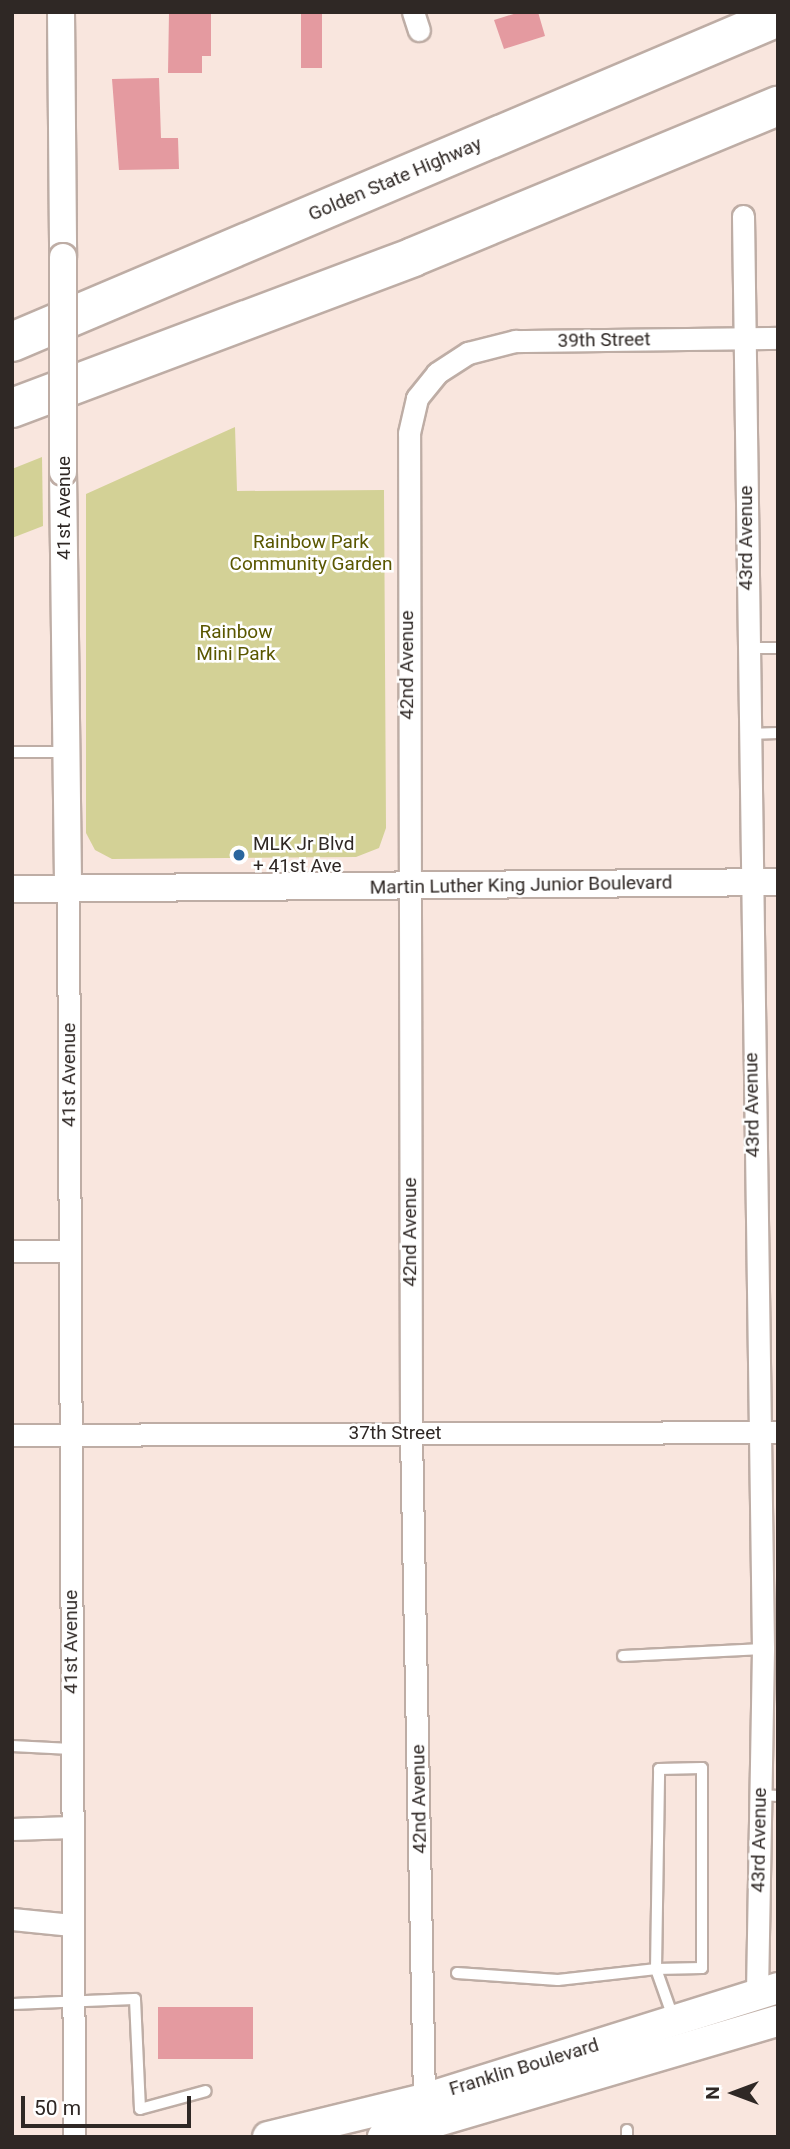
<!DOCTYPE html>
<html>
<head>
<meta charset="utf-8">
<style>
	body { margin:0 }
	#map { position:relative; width:790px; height:2149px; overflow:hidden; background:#f9e6de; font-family:Roboto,sans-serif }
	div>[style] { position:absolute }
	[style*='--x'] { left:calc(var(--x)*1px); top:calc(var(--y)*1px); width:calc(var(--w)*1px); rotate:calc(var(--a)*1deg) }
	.green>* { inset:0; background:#d3d196 }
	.building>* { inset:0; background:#e49aa0; transform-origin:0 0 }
	.roads { filter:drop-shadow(2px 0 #beada5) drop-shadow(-2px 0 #beada5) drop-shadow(0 2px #beada5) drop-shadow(0 -2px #beada5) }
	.service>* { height:10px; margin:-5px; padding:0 5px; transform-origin:5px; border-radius:5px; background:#fff }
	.minor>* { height:21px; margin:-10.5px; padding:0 10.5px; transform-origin:10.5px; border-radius:10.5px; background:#fff }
	.tertiary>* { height:26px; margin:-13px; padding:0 13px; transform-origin:13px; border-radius:13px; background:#fff }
	.secondary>* { height:30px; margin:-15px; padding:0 15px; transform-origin:15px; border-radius:15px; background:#fff }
	.motorway>* { height:38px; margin:-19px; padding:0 19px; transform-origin:19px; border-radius:19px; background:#fff }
	.bridges { filter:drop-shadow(2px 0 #beada5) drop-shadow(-2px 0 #beada5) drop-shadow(0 2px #beada5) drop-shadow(0 -2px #beada5) }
	.tertiary-bridge>* { height:26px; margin:-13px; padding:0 13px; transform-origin:13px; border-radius:13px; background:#fff }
	.dots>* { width:19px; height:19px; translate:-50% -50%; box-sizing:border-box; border:4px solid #fff; border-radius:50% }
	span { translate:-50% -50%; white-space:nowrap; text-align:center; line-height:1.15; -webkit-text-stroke:5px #fff; paint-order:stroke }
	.street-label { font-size:19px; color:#2f2825 }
	.park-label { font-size:19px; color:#5a5700 }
	.poi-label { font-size:19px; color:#2f2825 }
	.left { translate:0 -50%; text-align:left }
	.frame { position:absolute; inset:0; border:14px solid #2f2825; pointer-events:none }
	.north { position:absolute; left:699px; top:2058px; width:70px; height:70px; -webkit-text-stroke:5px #fff; paint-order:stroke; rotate:270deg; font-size:19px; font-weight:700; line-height:28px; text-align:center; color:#2f2825 }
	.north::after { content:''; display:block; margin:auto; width:24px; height:32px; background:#2f2825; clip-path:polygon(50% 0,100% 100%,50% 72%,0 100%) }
	.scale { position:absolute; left:21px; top:2096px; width:170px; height:32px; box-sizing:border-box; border:4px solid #2f2825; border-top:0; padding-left:9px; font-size:21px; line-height:24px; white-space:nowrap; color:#2f2825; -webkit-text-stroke:5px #fff; paint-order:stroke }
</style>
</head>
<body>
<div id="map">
	<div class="green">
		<div style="clip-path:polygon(235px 427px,237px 491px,384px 490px,386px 828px,379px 848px,356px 857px,112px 859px,95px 850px,86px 833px,86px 494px)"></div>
		<div style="clip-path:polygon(42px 457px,43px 526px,12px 538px,12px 469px)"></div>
	</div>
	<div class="building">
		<div style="clip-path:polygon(169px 12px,211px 12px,211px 56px,202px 56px,202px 73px,168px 73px)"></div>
		<div style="left:301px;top:12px;width:21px;height:56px"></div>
		<div style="clip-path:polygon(520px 12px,538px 12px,545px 36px,504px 49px,494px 20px)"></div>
		<div style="clip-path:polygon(159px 78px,161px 138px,178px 138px,179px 169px,119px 170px,112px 79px)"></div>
		<div style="left:158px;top:2007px;width:95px;height:52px"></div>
	</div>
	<div class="roads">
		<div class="service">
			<div style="--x:747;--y:648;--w:31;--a:0"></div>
			<div style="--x:748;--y:734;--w:30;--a:-2"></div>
			<div style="--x:12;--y:752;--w:54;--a:0"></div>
			<div style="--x:623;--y:1656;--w:140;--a:-2.9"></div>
			<div style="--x:12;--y:1746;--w:59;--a:2.9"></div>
			<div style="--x:702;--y:1768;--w:200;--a:90"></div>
			<div style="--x:702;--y:1968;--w:46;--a:178.8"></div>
			<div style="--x:656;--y:1969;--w:200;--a:-89.1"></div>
			<div style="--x:659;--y:1769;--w:43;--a:-1.3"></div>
			<div style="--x:760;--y:1795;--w:18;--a:3"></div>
			<div style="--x:457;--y:1973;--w:101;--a:4"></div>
			<div style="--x:558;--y:1980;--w:99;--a:-6.4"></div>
			<div style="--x:656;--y:1969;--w:51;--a:70.5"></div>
			<div style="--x:12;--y:2004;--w:123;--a:-2.3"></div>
			<div style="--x:135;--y:1999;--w:110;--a:87.4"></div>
			<div style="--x:140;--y:2109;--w:68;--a:-15.3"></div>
			<div style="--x:627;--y:2137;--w:7;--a:-90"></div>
		</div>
		<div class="minor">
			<div style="--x:413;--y:12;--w:19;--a:72"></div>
			<div style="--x:743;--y:216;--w:1433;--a:89.2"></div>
			<div style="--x:763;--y:1649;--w:345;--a:91"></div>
			<div style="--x:68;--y:889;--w:1248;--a:89.72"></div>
			<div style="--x:12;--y:1251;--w:58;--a:0"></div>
			<div style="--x:12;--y:1435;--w:766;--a:-0.22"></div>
			<div style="--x:12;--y:1829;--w:60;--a:-1.9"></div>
			<div style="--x:12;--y:1919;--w:60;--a:5.7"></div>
			<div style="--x:424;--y:2099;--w:667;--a:-91.12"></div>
			<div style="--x:411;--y:1432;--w:999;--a:-90.11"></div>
			<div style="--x:409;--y:433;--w:36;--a:-77"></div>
			<div style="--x:417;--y:398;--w:32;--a:-51"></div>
			<div style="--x:437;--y:373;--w:37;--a:-33"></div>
			<div style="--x:468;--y:353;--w:49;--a:-14.3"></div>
			<div style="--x:515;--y:341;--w:263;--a:-0.7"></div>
		</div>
		<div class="tertiary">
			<div style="--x:61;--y:12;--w:245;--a:89.5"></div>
			<div style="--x:63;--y:472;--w:417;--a:89.3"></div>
			<div style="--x:12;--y:889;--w:766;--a:-0.52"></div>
		</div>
		<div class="secondary">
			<div style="--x:268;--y:2137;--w:161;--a:-13.7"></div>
			<div style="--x:424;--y:2099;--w:371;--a:-17.4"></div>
			<div style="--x:383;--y:2137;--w:412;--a:-16.4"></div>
		</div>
		<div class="motorway">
			<div style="--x:12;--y:342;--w:832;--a:-22.99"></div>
			<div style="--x:12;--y:408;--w:428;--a:-20.6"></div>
			<div style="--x:413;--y:257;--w:395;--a:-22.5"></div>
		</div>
	</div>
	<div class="bridges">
		<div class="tertiary-bridge">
			<div style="--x:63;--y:257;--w:215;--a:90"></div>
		</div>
	</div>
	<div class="dots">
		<div style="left:239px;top:855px;background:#2a669e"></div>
	</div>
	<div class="street-label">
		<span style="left:395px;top:179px;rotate:-23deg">Golden State Highway</span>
		<span style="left:604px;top:340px;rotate:-1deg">39th Street</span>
		<span style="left:64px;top:508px;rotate:-90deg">41st Avenue</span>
		<span style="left:746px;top:538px;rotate:-90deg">43rd Avenue</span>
		<span style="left:407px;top:665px;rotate:-90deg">42nd Avenue</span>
		<span style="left:521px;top:885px;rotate:-1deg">Martin Luther King Junior Boulevard</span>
		<span style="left:69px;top:1075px;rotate:-90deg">41st Avenue</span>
		<span style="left:752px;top:1105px;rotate:-91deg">43rd Avenue</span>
		<span style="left:410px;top:1232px;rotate:-90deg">42nd Avenue</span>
		<span style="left:395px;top:1433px">37th Street</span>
		<span style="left:71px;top:1642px;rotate:-90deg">41st Avenue</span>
		<span style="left:419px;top:1799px;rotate:-91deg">42nd Avenue</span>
		<span style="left:759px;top:1840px;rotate:-89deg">43rd Avenue</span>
		<span style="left:524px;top:2067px;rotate:-17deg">Franklin Boulevard</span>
	</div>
	<div class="park-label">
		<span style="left:311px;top:553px">Rainbow Park<br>Community Garden</span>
		<span style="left:236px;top:643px">Rainbow<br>Mini Park</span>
	</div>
	<div class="poi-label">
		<span class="left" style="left:253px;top:855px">MLK Jr Blvd<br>+ 41st Ave</span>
	</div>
	<div class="frame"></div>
	<div class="north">N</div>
	<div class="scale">50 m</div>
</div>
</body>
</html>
